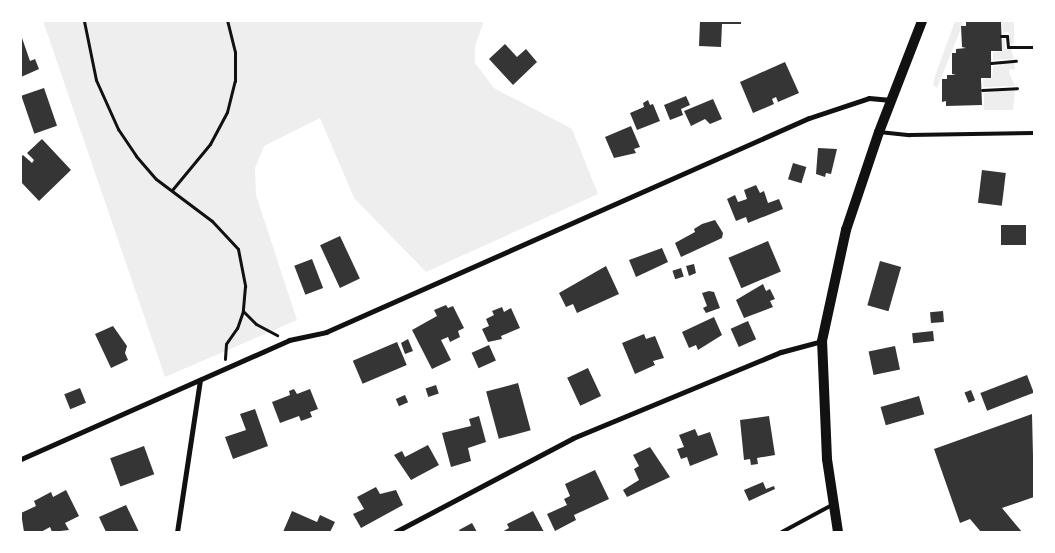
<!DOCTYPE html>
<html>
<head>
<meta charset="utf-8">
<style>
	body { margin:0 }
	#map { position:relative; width:1055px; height:553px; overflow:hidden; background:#fff; font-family:"IBM Plex Sans",sans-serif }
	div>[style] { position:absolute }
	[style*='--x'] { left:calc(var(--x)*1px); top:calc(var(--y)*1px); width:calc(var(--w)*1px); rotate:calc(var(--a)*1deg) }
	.green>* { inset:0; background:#eee }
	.building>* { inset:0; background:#353535; transform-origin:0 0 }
	.path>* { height:3px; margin:-1.5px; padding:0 1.5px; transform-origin:1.5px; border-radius:1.5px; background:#111 }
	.service>* { height:4px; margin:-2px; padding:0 2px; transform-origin:2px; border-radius:2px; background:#111 }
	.minor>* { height:5px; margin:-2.5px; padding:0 2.5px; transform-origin:2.5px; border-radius:2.5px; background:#111 }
	.secondary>* { height:10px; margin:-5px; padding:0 5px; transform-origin:5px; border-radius:5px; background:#111 }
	span { translate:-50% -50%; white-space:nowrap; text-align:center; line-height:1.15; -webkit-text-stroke:4px #fff; paint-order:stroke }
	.frame { position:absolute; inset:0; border:22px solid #fff; pointer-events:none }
</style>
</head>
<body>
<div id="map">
	<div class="green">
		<div style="clip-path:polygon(43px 21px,484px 21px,475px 46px,475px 63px,494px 88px,572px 129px,598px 194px,426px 272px,354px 198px,320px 118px,264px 146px,255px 168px,256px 195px,297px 320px,165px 377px)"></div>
		<div style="clip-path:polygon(955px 21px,964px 21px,937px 88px,933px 85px,935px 76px)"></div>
		<div style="clip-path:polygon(1002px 21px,1014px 21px,1014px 44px,1010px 45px,1009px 32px,1003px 33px)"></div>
		<div style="clip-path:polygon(1002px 39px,1005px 39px,1005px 48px,1011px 49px,1014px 59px,993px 60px,993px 52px,1002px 51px)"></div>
		<div style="clip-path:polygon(999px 63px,1014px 63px,1015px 70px,1010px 69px,1009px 73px,1015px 86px,983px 87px,983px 79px,992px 78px,993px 66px,999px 66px)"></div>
		<div style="clip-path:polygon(1015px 89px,1013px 110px,984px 110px,984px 93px)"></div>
	</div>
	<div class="building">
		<div style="clip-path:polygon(700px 21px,741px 21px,741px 24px,722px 24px,721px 47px,699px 46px)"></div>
		<div style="clip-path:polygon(1001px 21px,1002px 51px,991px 51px,991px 78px,981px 78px,982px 105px,946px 106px,946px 101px,942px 102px,942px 79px,947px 79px,947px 75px,956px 75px,952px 74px,952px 53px,956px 53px,956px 49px,966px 48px,962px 47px,961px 26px,966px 26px,966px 22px)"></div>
		<div style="clip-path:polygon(21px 35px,30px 61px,35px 59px,39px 69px,21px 77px)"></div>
		<div style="clip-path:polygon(505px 44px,517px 57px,526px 49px,537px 62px,513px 85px,489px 59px)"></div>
		<div style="clip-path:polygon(785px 62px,799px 93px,778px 102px,776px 97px,772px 99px,774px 104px,753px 113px,740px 82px)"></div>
		<div style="left:44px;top:88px;width:40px;height:24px;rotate:71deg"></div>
		<div style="clip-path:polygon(686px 96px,690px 105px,681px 109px,683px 115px,670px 120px,664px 105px)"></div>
		<div style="clip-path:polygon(713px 99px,722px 119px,710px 124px,705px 119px,691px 126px,684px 111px)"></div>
		<div style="clip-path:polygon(648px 100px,650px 105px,653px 104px,660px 121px,637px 130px,630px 113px,644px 107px,643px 103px)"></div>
		<div style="clip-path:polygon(631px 126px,640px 147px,634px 149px,636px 153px,614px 158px,605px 137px)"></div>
		<div style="clip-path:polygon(42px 139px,71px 170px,39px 201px,21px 182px,21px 157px,23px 155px,32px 163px,34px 160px,27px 153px)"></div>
		<div style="clip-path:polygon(818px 148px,837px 149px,831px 174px,826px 173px,825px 177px,816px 174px)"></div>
		<div style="left:793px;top:163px;width:14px;height:17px;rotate:17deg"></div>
		<div style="left:982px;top:170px;width:24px;height:33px;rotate:7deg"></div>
		<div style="clip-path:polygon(756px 185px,760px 193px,764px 191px,768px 203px,779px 199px,783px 209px,748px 223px,746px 217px,736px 221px,727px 199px,735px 195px,738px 202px,747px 199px,744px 190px)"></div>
		<div style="clip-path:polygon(715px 220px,723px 233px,722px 238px,681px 257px,675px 243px,695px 232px,694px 229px,702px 224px)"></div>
		<div style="left:1001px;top:225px;width:25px;height:20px"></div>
		<div style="left:340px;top:236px;width:47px;height:22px;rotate:65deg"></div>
		<div style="left:768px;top:241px;width:33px;height:43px;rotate:67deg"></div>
		<div style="clip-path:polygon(662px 248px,668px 262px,636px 277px,629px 260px)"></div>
		<div style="left:312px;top:259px;width:31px;height:19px;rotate:69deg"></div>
		<div style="left:880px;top:261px;width:22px;height:46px;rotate:16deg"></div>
		<div style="clip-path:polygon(694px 264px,696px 273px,689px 276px,686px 266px)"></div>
		<div style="clip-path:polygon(606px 266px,619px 294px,577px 313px,573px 304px,566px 307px,559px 293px)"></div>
		<div style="left:681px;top:268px;width:9px;height:9px;rotate:72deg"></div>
		<div style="clip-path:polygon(763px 284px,766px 291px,770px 289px,775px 299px,770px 301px,773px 307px,744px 318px,736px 300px)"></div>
		<div style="clip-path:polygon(709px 291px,714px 292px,720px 308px,706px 313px,703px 308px,707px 306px,702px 293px)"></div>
		<div style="clip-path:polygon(446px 305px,448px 308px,453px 306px,464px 328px,458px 331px,460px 337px,450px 342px,448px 337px,441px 340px,451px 360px,432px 369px,412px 330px,437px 316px,434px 310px)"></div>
		<div style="clip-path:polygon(502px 307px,504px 312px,511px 308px,520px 328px,501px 336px,502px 339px,488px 342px,482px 329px,489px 326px,486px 319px,494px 315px,492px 311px)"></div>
		<div style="left:943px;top:311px;width:11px;height:13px;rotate:85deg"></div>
		<div style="clip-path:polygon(714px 317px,722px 335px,698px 350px,696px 345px,689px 348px,682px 332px)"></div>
		<div style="left:748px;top:321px;width:20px;height:19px;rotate:66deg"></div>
		<div style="clip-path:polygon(113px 326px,127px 346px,125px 353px,128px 360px,111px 368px,95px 334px)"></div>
		<div style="left:933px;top:331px;width:10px;height:21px;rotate:84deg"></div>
		<div style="clip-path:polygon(644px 334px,646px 339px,655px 336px,664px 358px,653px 361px,655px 365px,635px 374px,622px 343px)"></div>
		<div style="clip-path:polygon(408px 339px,413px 351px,405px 354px,401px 343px)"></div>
		<div style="left:397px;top:342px;width:25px;height:48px;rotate:67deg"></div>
		<div style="left:489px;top:345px;width:17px;height:19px;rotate:66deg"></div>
		<div style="left:895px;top:346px;width:24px;height:27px;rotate:78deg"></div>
		<div style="left:588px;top:368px;width:31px;height:23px;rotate:65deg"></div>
		<div style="left:1027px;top:375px;width:19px;height:50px;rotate:69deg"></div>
		<div style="left:518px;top:383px;width:49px;height:33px;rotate:75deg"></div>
		<div style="left:436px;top:385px;width:9px;height:11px;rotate:72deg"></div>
		<div style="left:80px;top:388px;width:16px;height:17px;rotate:68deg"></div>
		<div style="clip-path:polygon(294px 389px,297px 394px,310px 389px,318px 409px,310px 412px,312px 417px,301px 421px,299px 416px,280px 423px,272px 402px,290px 395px,289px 391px)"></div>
		<div style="left:971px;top:390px;width:11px;height:7px;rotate:68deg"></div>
		<div style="left:405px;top:395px;width:8px;height:10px;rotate:67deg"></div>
		<div style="left:919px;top:396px;width:19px;height:40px;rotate:74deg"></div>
		<div style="clip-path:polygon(255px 409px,268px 446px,233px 459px,225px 437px,246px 430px,240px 414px)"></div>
		<div style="clip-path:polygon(1032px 414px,1034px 497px,1002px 508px,1022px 532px,981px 532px,970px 519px,960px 523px,934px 449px)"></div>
		<div style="clip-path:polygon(479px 416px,486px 442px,468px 448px,471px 461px,451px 467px,442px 433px,471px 426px,469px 419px)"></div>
		<div style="clip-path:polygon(769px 416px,775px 455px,757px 458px,758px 464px,751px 465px,750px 459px,744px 460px,740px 420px)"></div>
		<div style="clip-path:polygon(695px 429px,698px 436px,710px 432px,718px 455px,690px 466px,687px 457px,681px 459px,677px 449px,684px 447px,679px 435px)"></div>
		<div style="clip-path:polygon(428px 445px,439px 465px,411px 480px,394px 455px,402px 451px,405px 457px)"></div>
		<div style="left:144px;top:446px;width:30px;height:36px;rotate:70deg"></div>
		<div style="clip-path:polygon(650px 447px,670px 477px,627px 497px,623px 490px,639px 480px,634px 469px,639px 466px,633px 455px)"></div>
		<div style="clip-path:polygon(595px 470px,609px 499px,574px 515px,576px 520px,555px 531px,547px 514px,567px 505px,564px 499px,570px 496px,565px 484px)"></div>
		<div style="clip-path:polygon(763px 482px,766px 489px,774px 486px,775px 489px,749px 501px,744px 490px)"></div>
		<div style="clip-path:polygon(376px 487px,380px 494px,396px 490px,403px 505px,361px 528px,353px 514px,364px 509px,357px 497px)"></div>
		<div style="clip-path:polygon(66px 490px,79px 516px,65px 523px,69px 530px,52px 532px,50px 527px,41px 532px,24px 532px,21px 513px,36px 506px,34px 501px,51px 492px,53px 497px)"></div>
		<div style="clip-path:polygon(126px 505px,139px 532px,106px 532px,99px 517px)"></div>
		<div style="clip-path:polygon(292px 511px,317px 522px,320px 515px,335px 522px,330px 532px,283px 532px)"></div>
		<div style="clip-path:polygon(533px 511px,544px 532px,502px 532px,509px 528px,507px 524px)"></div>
		<div style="clip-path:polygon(472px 523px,477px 532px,460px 532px,459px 530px)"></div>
	</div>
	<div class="path">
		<div style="--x:84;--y:21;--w:60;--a:78.5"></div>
		<div style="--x:96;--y:80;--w:54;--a:65.8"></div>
		<div style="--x:118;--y:129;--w:32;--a:56"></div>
		<div style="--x:136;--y:156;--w:30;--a:49"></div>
		<div style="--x:156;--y:179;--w:70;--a:36.9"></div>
		<div style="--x:212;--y:221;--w:38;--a:47"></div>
		<div style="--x:238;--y:249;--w:38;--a:79"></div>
		<div style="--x:245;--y:286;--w:25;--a:95"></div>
		<div style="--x:243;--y:311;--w:18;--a:109"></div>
		<div style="--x:237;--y:328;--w:19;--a:125"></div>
		<div style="--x:226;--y:344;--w:15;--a:94"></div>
		<div style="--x:1001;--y:36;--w:6;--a:0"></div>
		<div style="--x:1007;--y:36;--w:11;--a:85"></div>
		<div style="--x:1008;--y:47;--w:26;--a:0"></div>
		<div style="--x:991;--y:63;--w:25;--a:-5"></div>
		<div style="--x:982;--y:90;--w:35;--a:-3"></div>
		<div style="--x:172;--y:190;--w:60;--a:-50.4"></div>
		<div style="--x:210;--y:144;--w:36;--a:-62"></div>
		<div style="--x:227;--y:112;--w:32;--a:-76"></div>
		<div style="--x:235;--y:81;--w:29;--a:-90"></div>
		<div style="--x:235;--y:52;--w:32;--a:-104"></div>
		<div style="--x:243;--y:311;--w:18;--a:45"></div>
		<div style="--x:256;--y:324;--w:24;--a:28"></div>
	</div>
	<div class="service">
		<div style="--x:879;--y:132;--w:31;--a:6"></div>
		<div style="--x:910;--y:135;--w:124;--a:-0.9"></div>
		<div style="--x:782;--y:532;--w:57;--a:-28.4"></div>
	</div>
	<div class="minor">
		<div style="--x:21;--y:459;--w:293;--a:-23.9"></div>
		<div style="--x:289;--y:340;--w:38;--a:-12"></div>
		<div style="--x:326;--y:332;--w:528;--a:-23.9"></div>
		<div style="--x:809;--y:118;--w:63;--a:-18.4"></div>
		<div style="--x:869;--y:98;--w:22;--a:5"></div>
		<div style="--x:177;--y:532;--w:154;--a:-81.4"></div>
		<div style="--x:395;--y:532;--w:201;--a:-27.8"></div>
		<div style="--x:573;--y:438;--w:225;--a:-22.5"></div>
		<div style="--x:781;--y:352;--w:42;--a:-15"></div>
	</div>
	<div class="secondary">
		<div style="--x:838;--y:532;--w:74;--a:-98.6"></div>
		<div style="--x:827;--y:459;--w:118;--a:-92.4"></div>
		<div style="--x:822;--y:341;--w:114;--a:-77.8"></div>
		<div style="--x:846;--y:230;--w:103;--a:-71.4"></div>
		<div style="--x:879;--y:132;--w:119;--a:-68.8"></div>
	</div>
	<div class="frame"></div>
</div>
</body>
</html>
